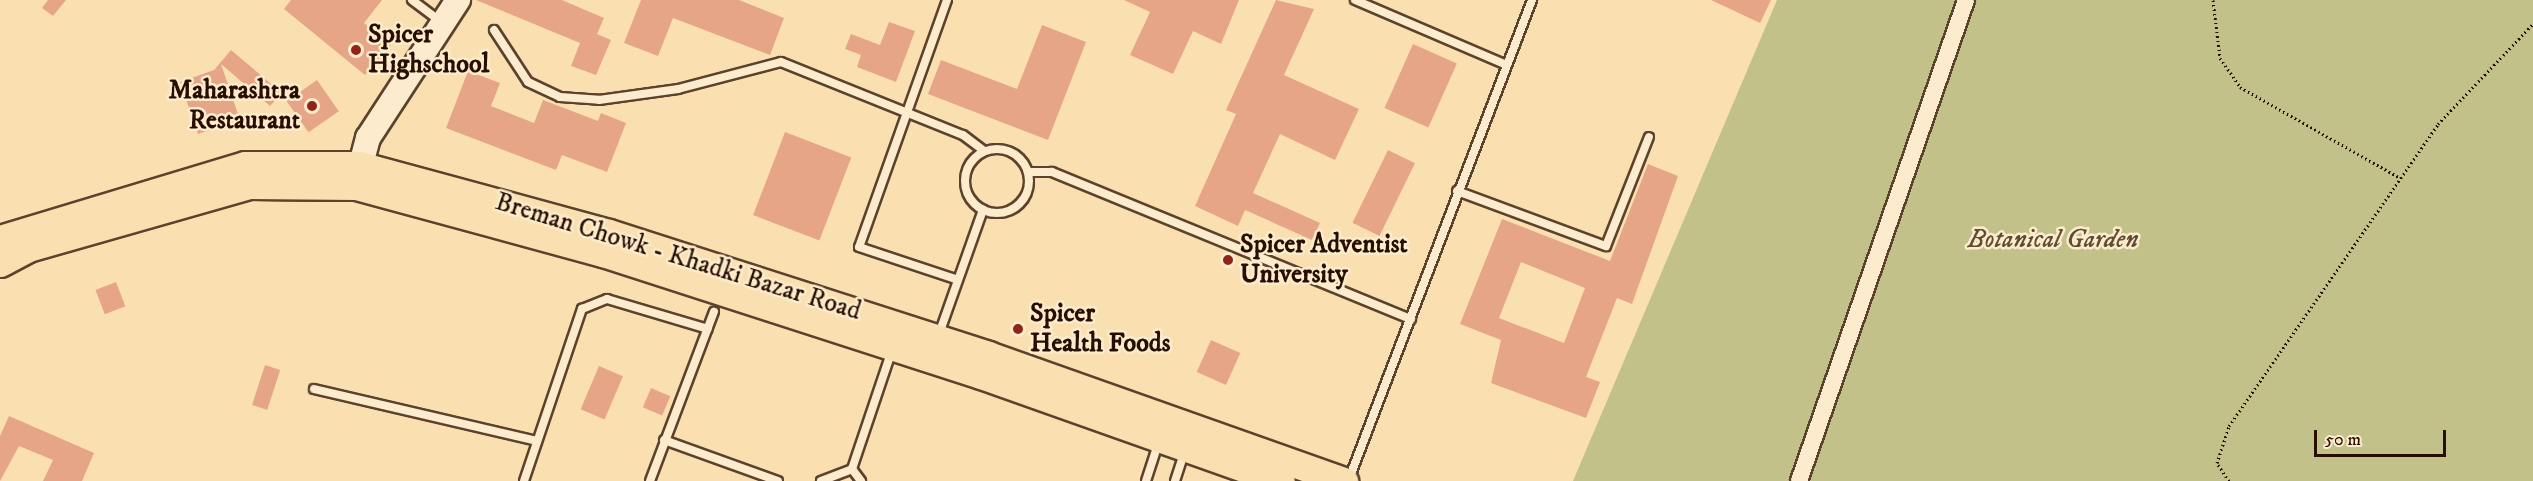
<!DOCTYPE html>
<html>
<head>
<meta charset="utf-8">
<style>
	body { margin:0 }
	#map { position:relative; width:2533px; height:481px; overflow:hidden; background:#fae0b0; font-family:"IM FELL DW Pica",serif }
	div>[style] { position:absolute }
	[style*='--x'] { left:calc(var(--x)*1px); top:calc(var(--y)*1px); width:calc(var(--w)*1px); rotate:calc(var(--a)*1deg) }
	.green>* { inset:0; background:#c1c189 }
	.building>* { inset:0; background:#e7a588; transform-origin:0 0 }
	.path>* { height:3px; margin-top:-1.5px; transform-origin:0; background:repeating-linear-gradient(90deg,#280e00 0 1.5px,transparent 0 4.5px) }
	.roads { filter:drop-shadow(2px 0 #5c422c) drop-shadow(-2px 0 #5c422c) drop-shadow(0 2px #5c422c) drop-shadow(0 -2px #5c422c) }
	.lane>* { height:8px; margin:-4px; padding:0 4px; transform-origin:4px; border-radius:4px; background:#fcebcc }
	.lane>.ring { margin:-4px; padding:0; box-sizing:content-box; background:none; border:8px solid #fcebcc; border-radius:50% }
	.street>* { height:16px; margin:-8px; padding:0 8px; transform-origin:8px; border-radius:8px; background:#fcebcc }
	.secondary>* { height:24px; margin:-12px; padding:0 12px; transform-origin:12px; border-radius:12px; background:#fcebcc }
	.primary>* { height:27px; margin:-13.5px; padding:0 13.5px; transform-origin:13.5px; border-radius:13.5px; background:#fae0b0 }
	.dots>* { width:16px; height:16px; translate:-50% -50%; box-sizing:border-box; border:3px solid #fcebcc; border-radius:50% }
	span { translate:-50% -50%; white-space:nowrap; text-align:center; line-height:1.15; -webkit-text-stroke:5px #fcebcc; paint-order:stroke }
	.poi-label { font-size:26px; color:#280e00; font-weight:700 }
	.left { translate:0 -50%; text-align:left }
	.right { translate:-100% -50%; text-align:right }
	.park-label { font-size:26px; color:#5e4d30; font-style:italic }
	.street-label { font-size:26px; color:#280e00 }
	.scale { position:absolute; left:2314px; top:430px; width:132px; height:27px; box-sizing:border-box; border:3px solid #280e00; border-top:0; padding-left:8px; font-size:18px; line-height:21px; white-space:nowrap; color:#280e00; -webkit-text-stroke:4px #fcebcc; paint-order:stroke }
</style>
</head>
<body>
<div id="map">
	<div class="green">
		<div style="clip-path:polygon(1777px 0,2533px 0,2533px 481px,1573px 481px)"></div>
	</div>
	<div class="building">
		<div style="clip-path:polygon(48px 0,66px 0,53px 16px,42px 8px)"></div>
		<div style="clip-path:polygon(291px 0,382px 0,364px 23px,391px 45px,365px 75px,284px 9px)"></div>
		<div style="clip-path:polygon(476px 0,562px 0,604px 18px,597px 34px,611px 40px,596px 75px,571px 66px,580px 43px)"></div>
		<div style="clip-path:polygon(641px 0,739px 0,784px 18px,770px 55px,673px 18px,658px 56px,624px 43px)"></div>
		<div style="clip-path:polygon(1124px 0,1239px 0,1221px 44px,1193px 31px,1173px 74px,1130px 55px,1150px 12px)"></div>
		<div style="clip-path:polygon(1276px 0,1314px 9px,1284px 75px,1359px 109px,1335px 160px,1280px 134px,1253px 193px,1320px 223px,1312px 240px,1245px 210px,1238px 226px,1195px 206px,1236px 114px,1226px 110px)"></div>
		<div style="clip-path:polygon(1711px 0,1771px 0,1760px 23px)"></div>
		<div style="clip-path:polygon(889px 22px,915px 31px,896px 82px,857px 67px,861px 55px,845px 49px,851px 34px,880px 45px)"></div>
		<div style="clip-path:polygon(1042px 25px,1086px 42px,1048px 140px,928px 94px,941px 60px,1017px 89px)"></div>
		<div style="left:1413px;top:44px;width:48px;height:70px;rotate:24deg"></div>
		<div style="clip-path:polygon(231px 50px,282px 93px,270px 106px,221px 64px,240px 120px,198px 134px,180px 82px,214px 70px)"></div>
		<div style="clip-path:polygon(468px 71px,500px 83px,491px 106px,534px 123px,543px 100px,598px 121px,601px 113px,626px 123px,607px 172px,562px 155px,556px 170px,446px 128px)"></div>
		<div style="left:317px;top:80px;width:38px;height:37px;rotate:55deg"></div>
		<div style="left:785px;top:132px;width:71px;height:89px;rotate:21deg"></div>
		<div style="left:1388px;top:150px;width:30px;height:81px;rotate:26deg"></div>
		<div style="clip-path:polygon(evenodd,1648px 164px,1678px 176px,1632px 304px,1617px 298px,1586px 377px,1600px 382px,1586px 418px,1491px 383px,1501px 340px,1460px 324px,1502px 219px,1610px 261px,1648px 164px,1521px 262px,1585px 288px,1564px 343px,1499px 318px,1521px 262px)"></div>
		<div style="left:116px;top:282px;width:26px;height:22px;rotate:69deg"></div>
		<div style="left:1211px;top:340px;width:32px;height:35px;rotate:24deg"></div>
		<div style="left:265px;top:365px;width:16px;height:42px;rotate:18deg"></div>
		<div style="left:599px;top:366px;width:26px;height:47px;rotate:23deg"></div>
		<div style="left:651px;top:388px;width:21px;height:21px;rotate:23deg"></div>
		<div style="clip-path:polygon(9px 416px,94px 453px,82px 481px,43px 481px,53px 460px,19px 446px,0 481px,0 436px)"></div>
	</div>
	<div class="path">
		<div style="--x:2213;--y:0;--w:58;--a:83.1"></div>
		<div style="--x:2220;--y:58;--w:35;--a:55"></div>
		<div style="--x:2240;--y:87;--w:184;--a:29.6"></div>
		<div style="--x:2229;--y:481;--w:22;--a:-124"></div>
		<div style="--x:2217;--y:463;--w:39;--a:-72"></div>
		<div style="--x:2229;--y:426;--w:367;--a:-55.3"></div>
		<div style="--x:2438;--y:124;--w:138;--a:-46.5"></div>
	</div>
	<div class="roads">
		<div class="lane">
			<div style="--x:412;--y:0;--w:36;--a:37"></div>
			<div style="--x:947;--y:0;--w:262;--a:109.6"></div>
			<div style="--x:859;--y:247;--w:104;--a:18.4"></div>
			<div style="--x:1355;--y:0;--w:162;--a:23.2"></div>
			<div style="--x:494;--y:30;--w:62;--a:56.8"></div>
			<div style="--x:528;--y:82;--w:35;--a:25"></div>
			<div style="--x:560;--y:97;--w:39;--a:4"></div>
			<div style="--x:599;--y:100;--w:80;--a:-7.9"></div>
			<div style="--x:678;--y:89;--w:106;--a:-14.7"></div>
			<div style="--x:781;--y:62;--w:196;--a:21.9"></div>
			<div style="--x:963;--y:135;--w:26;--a:37"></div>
			<div class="ring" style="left:965px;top:149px;width:56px;height:56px"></div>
			<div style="--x:1028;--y:172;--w:24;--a:0"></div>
			<div style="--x:1052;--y:172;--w:388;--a:22.3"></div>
			<div style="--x:1457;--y:191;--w:159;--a:20.3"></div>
			<div style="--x:1606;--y:246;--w:117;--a:-68.5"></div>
			<div style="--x:939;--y:334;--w:132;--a:-70.5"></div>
			<div style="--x:314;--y:389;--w:229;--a:13.1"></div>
			<div style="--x:664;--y:440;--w:121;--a:19.8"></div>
			<div style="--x:852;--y:469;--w:15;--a:53"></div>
			<div style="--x:1349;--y:479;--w:513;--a:-69.09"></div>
			<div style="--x:524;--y:481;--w:182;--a:-71.4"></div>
			<div style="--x:582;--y:309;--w:27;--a:-22"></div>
			<div style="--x:607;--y:299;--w:105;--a:16.5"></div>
			<div style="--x:650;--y:481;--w:181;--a:-69.3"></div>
			<div style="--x:821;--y:481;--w:33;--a:-21"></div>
			<div style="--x:852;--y:469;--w:126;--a:-71.4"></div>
			<div style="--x:1146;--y:481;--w:42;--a:-72"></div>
			<div style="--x:1175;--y:481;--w:32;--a:-72"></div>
		</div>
		<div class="street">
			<div style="--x:1799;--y:481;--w:509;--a:-70.85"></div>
		</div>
		<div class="secondary">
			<div style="--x:356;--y:183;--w:47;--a:-75.1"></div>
			<div style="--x:368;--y:138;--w:165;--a:-56.9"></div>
		</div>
		<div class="primary">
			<div style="--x:0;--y:239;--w:256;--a:-16.8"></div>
			<div style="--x:245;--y:165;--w:114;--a:0"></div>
			<div style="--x:359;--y:165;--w:259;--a:15.2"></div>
			<div style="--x:609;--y:233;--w:398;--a:17.8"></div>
			<div style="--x:988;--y:355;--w:378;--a:19.5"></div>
			<div style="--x:0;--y:263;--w:32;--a:-28"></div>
			<div style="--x:28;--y:248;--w:230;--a:-15.9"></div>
			<div style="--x:249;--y:185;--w:107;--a:0.5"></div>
			<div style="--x:356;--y:186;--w:256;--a:15.2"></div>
			<div style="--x:603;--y:253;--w:397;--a:17.9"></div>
			<div style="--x:981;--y:375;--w:318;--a:19.5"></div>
		</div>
	</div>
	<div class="dots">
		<div style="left:356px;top:50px;background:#8f2418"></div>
		<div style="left:312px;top:106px;background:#8f2418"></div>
		<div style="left:1228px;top:260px;background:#8f2418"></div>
		<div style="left:1018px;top:329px;background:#8f2418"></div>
	</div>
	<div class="poi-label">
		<span class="left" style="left:368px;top:50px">Spicer<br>Highschool</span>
		<span class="right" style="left:300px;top:106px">Maharashtra<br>Restaurant</span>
		<span class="left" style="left:1240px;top:260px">Spicer Adventist<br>University</span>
		<span class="left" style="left:1030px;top:329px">Spicer<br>Health Foods</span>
	</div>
	<div class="park-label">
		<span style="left:2053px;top:240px">Botanical Garden</span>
	</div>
	<div class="street-label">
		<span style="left:678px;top:257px;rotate:17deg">Breman Chowk - Khadki Bazar Road</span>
	</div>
	<div class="scale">50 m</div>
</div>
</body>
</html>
